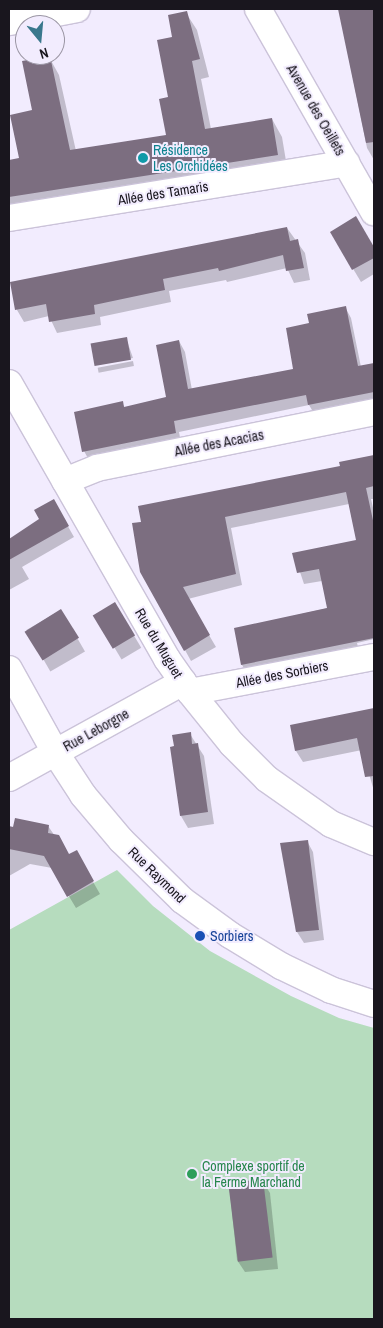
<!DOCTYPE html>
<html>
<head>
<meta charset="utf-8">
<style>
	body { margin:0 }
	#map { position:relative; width:383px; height:1328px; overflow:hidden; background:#f2ecfe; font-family:"Archivo Narrow",sans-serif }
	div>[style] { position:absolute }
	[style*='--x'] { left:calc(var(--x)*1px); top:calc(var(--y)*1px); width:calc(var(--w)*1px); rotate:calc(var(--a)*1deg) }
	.green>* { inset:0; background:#b6dcbe }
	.shadow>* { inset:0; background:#0003; transform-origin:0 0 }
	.building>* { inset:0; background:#7c6e80; transform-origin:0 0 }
	.roads { filter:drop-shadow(1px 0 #cbc3d9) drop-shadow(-1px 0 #cbc3d9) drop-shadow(0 1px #cbc3d9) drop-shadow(0 -1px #cbc3d9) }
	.minor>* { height:26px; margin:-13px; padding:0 13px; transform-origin:13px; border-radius:13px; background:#fff }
	.dots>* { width:14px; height:14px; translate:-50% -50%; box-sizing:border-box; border:2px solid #f2ecfe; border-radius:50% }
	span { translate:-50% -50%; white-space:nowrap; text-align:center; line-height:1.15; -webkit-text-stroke:4px #f2ecfe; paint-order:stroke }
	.street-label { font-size:14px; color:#19161e }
	.culture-label { font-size:14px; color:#0d838f }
	.left { translate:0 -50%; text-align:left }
	.transit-label { font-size:14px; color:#164399 }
	.leisure-label { font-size:14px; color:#27864d }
	.frame { position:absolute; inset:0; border:10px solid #19161e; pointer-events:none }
	.north { position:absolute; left:15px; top:15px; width:50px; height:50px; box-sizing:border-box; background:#f2ecfe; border:1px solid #9b96a4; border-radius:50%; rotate:163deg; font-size:14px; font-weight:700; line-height:20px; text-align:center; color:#19161e }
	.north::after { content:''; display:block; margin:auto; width:18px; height:22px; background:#3a788d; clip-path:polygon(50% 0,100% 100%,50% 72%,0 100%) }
</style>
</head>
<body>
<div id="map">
	<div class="green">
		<div style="clip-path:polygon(117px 870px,153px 906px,210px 951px,291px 996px,339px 1018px,374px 1028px,374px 1319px,9px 1319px,9px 930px)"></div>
	</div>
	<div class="shadow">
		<div style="clip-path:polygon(339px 9px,374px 9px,374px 160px,367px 148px)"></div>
		<div style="clip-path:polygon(186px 13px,197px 30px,209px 77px,201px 79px,211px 129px,272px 119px,282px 137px,288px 173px,9px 216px,9px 161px,20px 159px,49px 57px,59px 75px,76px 151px,168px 136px,174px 38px)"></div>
		<div style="clip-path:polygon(356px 218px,374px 250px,374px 274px,361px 282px,331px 232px)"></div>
		<div style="clip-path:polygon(287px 228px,305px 253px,310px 280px,294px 283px,287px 268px,227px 282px,226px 280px,169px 291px,171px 302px,100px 317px,101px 325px,57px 333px,49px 316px,24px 322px,17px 310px,11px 283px)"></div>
		<div style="clip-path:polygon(345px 307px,351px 318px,361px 367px,374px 365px,374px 403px,315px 415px,309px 405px,179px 432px,181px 443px,90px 462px,84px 451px,122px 403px,125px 408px,168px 398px,179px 341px,185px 352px,192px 390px,294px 370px,311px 324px)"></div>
		<div style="clip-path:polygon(126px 338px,133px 358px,97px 365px)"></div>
		<div style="left:133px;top:361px;width:5px;height:36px;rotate:79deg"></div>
		<div style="clip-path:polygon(374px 460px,374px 499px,371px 499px,374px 512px,374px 639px,357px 643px,360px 654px,249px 676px,242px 665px,235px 629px,328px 608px,322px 581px,304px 584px,294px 554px,357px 541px,349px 504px,231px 528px,242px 585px,188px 599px,216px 647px,191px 661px,142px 572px,133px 524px)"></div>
		<div style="clip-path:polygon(53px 500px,74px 537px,22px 567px,29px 579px,9px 590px,9px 541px,41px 520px)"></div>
		<div style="left:115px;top:604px;width:51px;height:23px;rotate:59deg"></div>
		<div style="left:61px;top:610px;width:48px;height:40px;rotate:60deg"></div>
		<div style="clip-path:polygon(374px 709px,374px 791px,362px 750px,303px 762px,296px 751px,291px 726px)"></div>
		<div style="clip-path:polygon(190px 734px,204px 756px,214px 824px,188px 828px,181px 816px)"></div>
		<div style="clip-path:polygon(48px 826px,69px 856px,76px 852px,100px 894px,76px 908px,52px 868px,30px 864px,9px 876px,9px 827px)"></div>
		<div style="clip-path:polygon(307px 841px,313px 852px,324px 940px,304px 943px,297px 932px)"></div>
		<div style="clip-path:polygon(262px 1180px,270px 1193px,278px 1269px,245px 1272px,237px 1260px,229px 1184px)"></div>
	</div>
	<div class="building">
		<div style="clip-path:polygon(338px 9px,374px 9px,374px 142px,366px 143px)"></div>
		<div style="clip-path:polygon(187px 11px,200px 59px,192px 61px,205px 129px,272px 118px,278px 155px,9px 197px,9px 160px,19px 158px,10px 115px,32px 110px,22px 61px,50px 56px,70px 150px,166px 135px,159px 99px,168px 97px,157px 40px,172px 37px,168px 15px)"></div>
		<div style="clip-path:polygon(356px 216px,374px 247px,374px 258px,352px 270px,330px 232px)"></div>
		<div style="clip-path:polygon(287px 227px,290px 241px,298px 239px,304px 268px,286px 271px,283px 255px,219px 271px,218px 268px,163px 279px,165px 290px,94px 305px,95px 314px,49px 322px,46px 304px,15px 310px,10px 282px)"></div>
		<div style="clip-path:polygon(346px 306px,358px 366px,374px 363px,374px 392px,308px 405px,306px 395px,174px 421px,176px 433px,82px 452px,74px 412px,123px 401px,124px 407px,166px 397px,156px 345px,179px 340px,188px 389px,293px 369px,286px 328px,309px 323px,307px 314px)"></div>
		<div style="left:127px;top:337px;width:23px;height:37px;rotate:80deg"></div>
		<div style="clip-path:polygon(374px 455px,374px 486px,366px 488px,374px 525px,374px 638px,241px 665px,234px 628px,327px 608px,319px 569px,297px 573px,292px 553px,356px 540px,346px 492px,225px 517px,236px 574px,183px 587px,210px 635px,184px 651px,140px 572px,132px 523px,141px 522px,138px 506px,340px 466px,339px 462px)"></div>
		<div style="clip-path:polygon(54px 499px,69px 526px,9px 560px,9px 539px,39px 519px,34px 510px)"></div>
		<div style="left:115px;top:602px;width:39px;height:26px;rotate:59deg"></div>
		<div style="left:61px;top:609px;width:34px;height:43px;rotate:58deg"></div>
		<div style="clip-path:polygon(374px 708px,374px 776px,365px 777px,357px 738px,295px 751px,290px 725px)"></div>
		<div style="clip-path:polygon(191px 732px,192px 744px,198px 743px,208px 812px,180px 816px,170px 747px,174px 746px,172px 735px)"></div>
		<div style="clip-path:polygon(15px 818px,49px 825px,48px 833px,59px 835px,69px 854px,77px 850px,94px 881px,67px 897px,44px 856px,9px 849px,9px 826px,13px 827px)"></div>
		<div style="clip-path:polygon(308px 840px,319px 930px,296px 932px,280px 843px)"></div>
		<div style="left:263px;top:1179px;width:79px;height:35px;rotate:83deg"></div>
	</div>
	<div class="roads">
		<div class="minor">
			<div style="--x:258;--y:9;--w:234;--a:60.3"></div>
			<div style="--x:9;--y:22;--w:69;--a:-10.8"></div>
			<div style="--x:9;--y:218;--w:342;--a:-9.2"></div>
			<div style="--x:9;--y:383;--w:318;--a:60.2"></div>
			<div style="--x:167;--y:659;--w:40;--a:55.1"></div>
			<div style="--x:190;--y:692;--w:67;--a:51.1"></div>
			<div style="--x:232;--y:744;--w:49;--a:45"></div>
			<div style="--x:267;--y:779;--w:78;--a:35.1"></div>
			<div style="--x:331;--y:824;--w:47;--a:22.7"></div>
			<div style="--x:65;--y:481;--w:35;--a:-22"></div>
			<div style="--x:97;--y:468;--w:283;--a:-11.4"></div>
			<div style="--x:9;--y:669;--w:95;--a:61"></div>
			<div style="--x:55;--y:752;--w:51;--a:56.9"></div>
			<div style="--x:83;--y:795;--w:59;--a:49.8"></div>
			<div style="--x:121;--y:840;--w:86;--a:44.5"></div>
			<div style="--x:182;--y:900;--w:59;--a:36.1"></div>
			<div style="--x:230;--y:935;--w:60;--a:31.3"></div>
			<div style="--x:281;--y:966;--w:55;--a:25.6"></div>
			<div style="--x:331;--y:990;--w:45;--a:18"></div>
			<div style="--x:190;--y:692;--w:187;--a:-10.8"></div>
			<div style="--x:9;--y:778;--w:199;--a:-28.9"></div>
		</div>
	</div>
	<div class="dots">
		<div style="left:143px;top:158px;background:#0f9aa8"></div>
		<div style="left:200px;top:936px;background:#1a4fb4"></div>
		<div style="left:192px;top:1174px;background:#2e9e5b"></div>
	</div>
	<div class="street-label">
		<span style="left:316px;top:110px;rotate:60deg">Avenue des Oeillets</span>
		<span style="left:163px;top:193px;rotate:-9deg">Allée des Tamaris</span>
		<span style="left:219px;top:443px;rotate:-11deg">Allée des Acacias</span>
		<span style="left:159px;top:643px;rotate:59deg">Rue du Muguet</span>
		<span style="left:282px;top:674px;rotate:-11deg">Allée des Sorbiers</span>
		<span style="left:96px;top:730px;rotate:-29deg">Rue Leborgne</span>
		<span style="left:157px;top:875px;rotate:44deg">Rue Raymond</span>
	</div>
	<div class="culture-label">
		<span class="left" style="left:153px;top:158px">Résidence<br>Les Orchidées</span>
	</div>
	<div class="transit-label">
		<span class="left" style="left:210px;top:936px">Sorbiers</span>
	</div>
	<div class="leisure-label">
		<span class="left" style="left:202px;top:1174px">Complexe sportif de<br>la Ferme Marchand</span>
	</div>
	<div class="frame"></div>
	<div class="north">N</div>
</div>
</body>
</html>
